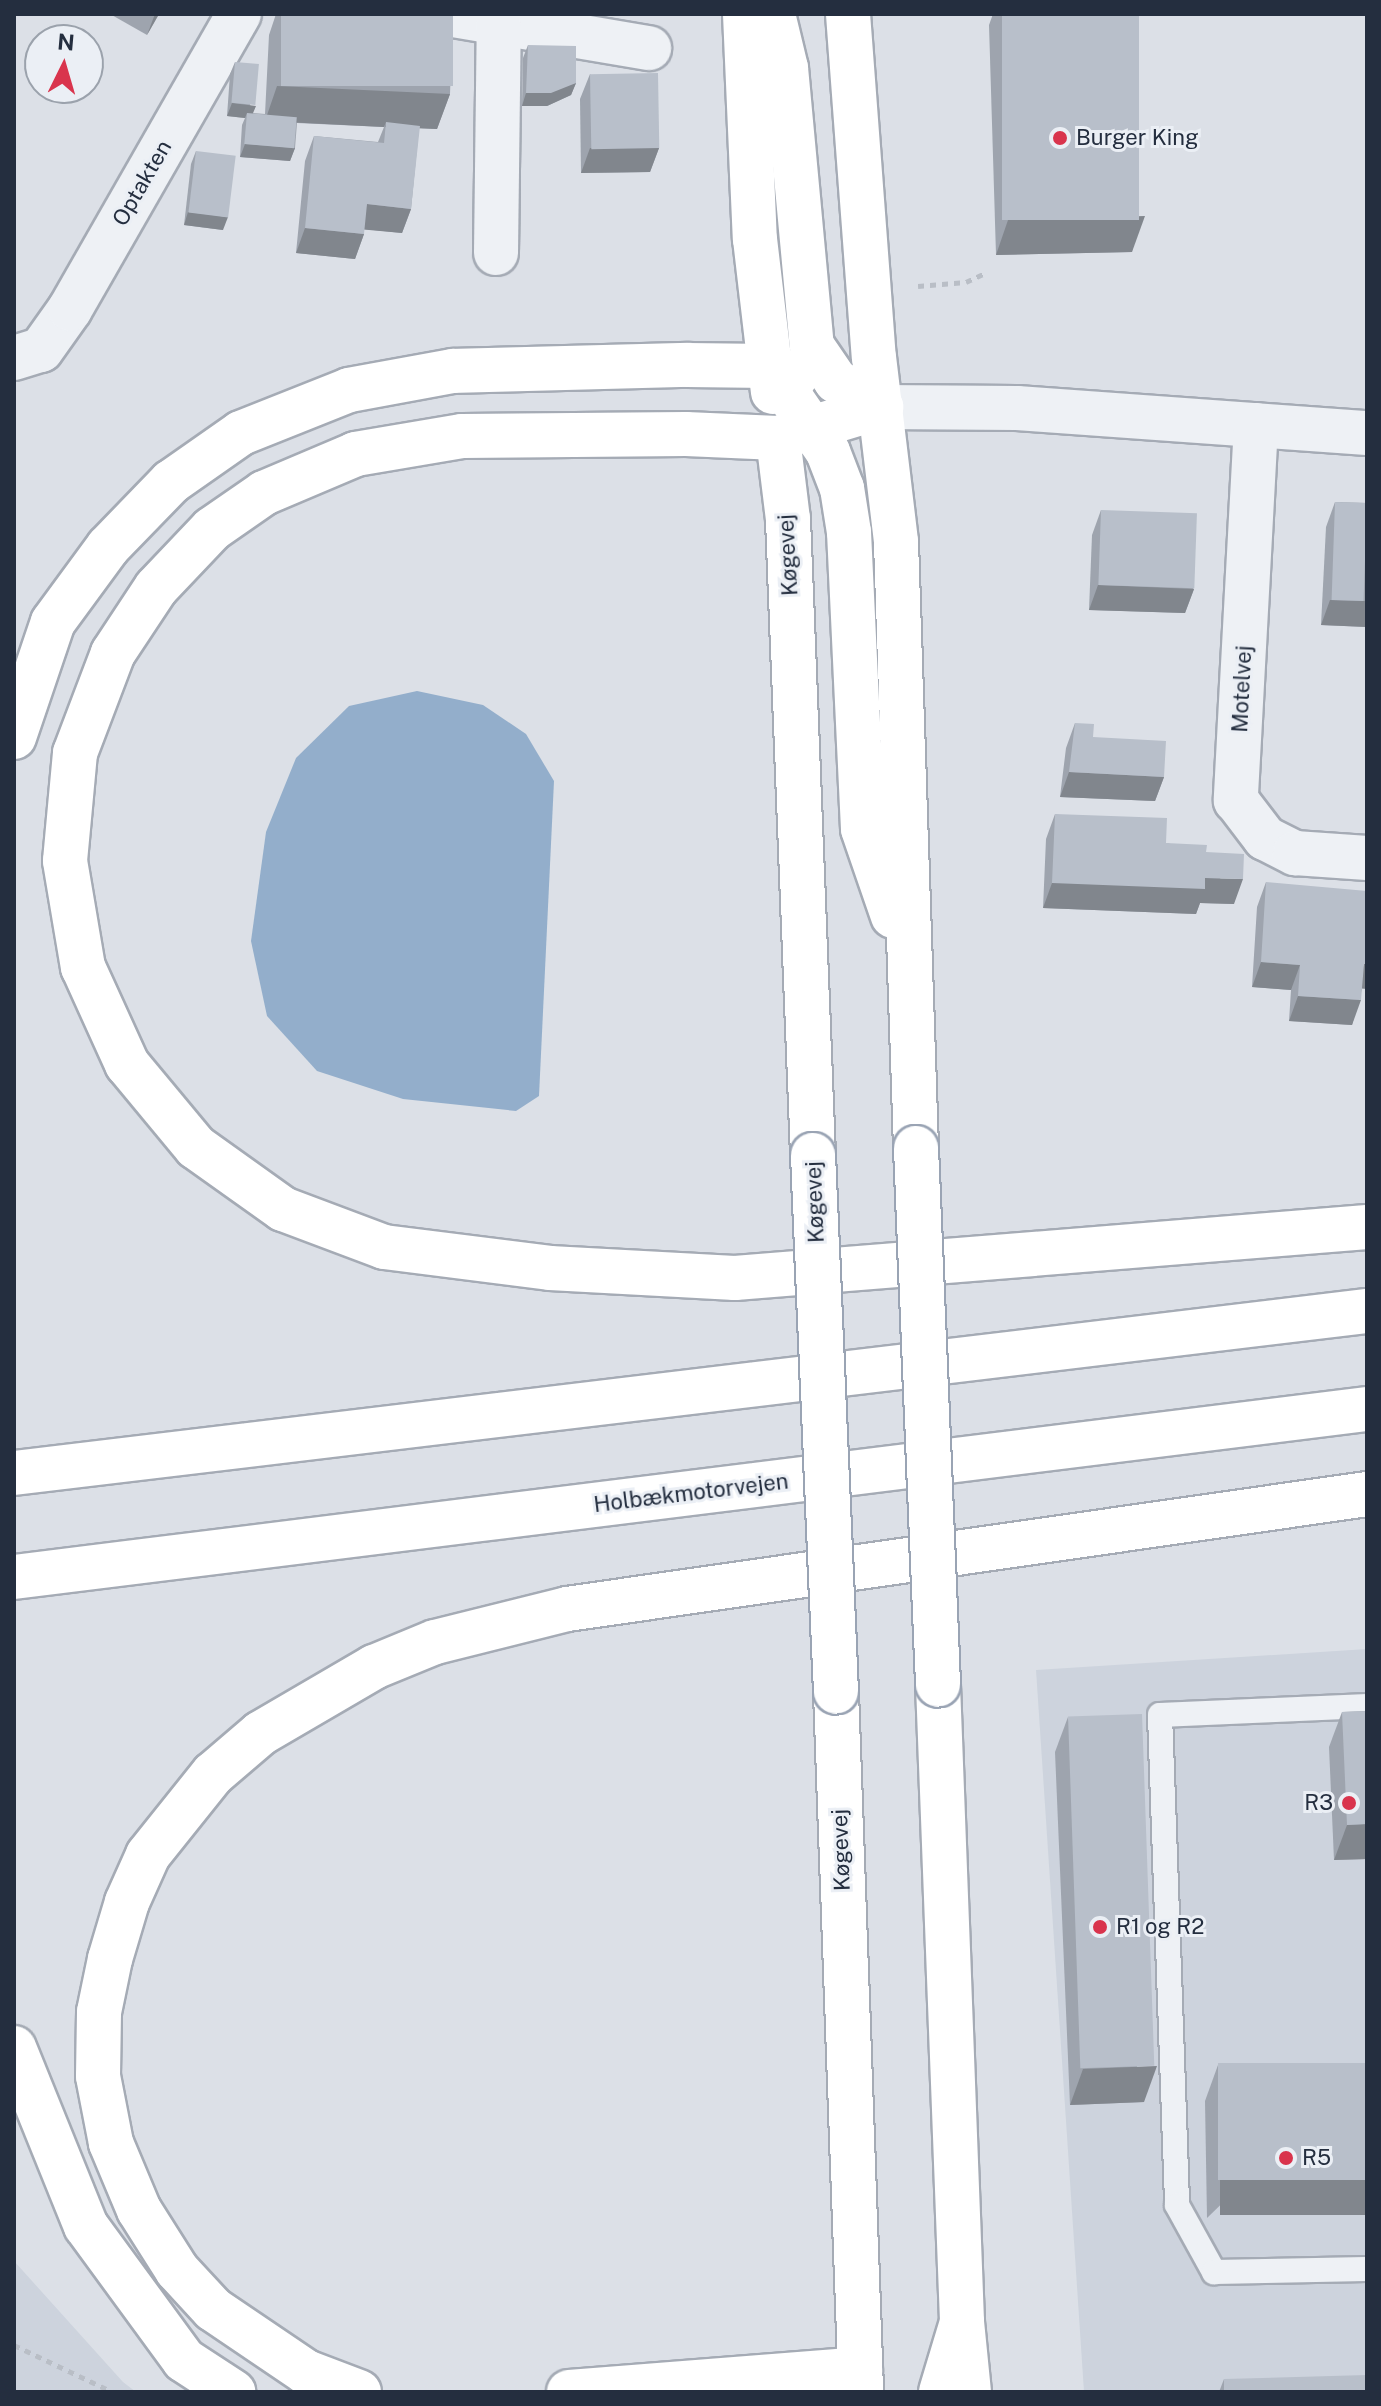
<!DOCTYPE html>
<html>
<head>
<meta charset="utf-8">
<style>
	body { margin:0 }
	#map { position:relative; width:1381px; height:2406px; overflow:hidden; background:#dce0e7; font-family:"Public Sans",sans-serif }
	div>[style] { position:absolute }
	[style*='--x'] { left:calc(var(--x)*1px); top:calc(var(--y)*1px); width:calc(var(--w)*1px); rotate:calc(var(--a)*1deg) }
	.built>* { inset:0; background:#cdd3dd }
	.water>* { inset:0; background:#93aecb }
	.path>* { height:5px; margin-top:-2.5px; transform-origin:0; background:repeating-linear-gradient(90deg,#b9bec6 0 6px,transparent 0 12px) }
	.roads { filter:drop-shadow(2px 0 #a5abb5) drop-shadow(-2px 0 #a5abb5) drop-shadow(0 2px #a5abb5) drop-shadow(0 -2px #a5abb5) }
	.lane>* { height:24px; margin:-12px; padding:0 12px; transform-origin:12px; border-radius:12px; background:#eef1f5 }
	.street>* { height:44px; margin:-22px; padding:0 22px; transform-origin:22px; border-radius:22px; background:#eef1f5 }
	.secondary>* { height:44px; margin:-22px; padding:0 22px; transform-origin:22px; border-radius:22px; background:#fff }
	.primary>* { height:44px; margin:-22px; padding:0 22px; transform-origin:22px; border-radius:22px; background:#fff }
	.highway>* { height:44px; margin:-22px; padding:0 22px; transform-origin:22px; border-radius:22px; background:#fff }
	.bridges { filter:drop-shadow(2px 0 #9aa4b4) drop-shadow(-2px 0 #9aa4b4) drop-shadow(0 2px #9aa4b4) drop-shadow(0 -2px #9aa4b4) }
	.secondary-bridge>* { height:44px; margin:-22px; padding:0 22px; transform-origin:22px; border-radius:22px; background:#fff }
	.primary-bridge>* { height:44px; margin:-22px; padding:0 22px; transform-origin:22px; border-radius:22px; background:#fff }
	.wall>* { inset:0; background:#9ea4ae }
	.shaded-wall>* { inset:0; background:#81868d; transform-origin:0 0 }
	.building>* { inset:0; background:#b8bfca; transform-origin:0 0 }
	.dots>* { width:22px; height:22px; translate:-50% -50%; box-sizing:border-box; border:4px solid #ebeff5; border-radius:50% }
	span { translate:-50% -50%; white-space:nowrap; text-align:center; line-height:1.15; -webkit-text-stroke:6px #ebeff5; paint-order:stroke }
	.poi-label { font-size:22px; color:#242e3f }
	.left { translate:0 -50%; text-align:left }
	.right { translate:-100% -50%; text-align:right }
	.street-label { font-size:22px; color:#242e3f }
	.frame { position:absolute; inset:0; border:16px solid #242e3f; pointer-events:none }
	.north { position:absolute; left:24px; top:24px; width:80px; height:80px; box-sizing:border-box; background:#ebeff5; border:2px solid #9ba2ac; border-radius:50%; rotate:5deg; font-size:22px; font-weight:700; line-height:32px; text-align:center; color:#242e3f }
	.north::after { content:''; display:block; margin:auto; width:28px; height:36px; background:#d9344d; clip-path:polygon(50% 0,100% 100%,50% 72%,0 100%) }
</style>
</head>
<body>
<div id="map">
	<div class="built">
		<div style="clip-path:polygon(1367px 1649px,1367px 2392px,1084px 2392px,1036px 1670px)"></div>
		<div style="clip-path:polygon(14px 2261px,123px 2382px,136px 2392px,14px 2392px)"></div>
	</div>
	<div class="water">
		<div style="clip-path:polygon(417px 691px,483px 705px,526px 734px,554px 781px,539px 1096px,516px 1111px,403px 1099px,317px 1071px,267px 1016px,251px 941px,266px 832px,296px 758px,349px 706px)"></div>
	</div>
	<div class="path">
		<div style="--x:918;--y:286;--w:48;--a:-4.8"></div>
		<div style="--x:966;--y:282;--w:19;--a:-25"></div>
		<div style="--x:14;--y:2345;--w:110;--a:25.4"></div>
	</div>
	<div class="roads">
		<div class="lane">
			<div style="--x:1367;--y:1706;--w:207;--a:177.5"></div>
			<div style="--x:1160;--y:1715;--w:490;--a:88"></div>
			<div style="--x:1177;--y:2205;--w:77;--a:61.1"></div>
			<div style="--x:1214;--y:2272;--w:153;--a:-1.1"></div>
		</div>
		<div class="street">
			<div style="--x:447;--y:14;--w:205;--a:9.6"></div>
			<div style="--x:496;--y:253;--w:230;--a:-89.3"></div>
			<div style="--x:14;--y:358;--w:28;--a:-17"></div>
			<div style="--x:41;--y:350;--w:50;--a:-54.7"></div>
			<div style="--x:70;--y:309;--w:340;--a:-60.2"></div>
			<div style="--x:881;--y:407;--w:136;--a:0.4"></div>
			<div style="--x:1017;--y:408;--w:351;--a:4.1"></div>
			<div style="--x:1256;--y:425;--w:376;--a:93.1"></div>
			<div style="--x:1236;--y:800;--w:48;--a:52.7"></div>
			<div style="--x:1265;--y:838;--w:34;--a:27"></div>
			<div style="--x:1295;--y:853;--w:72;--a:4"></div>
		</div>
		<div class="secondary">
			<div style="--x:745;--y:14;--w:225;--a:87.5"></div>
			<div style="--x:755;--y:239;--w:154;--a:83.3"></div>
			<div style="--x:773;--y:14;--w:56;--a:76.5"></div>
			<div style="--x:786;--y:68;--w:279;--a:84.7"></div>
			<div style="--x:812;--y:346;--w:42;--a:55.6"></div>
			<div style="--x:836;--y:381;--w:52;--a:30"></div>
			<div style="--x:848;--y:14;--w:344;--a:85.7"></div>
			<div style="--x:874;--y:357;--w:186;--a:83.2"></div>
			<div style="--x:896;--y:542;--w:606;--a:88.11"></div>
			<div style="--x:687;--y:365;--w:82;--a:0.7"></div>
			<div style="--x:769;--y:366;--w:29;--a:20"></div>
			<div style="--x:769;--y:366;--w:104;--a:55.5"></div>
			<div style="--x:828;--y:452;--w:39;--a:69"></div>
			<div style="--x:842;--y:488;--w:45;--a:81"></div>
			<div style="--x:849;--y:532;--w:297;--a:87.3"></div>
			<div style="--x:863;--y:829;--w:92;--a:71"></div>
			<div style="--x:938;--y:1685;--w:637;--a:87.84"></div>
			<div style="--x:962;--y:2322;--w:73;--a:106.7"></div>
		</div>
		<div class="primary">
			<div style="--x:686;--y:434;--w:92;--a:2.5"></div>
			<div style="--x:778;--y:438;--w:108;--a:-16.8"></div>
			<div style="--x:778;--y:438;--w:82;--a:83"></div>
			<div style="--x:788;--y:519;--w:636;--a:87.75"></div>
			<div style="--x:836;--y:1692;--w:700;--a:87.95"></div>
			<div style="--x:962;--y:2322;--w:70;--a:84.3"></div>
		</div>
		<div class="highway">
			<div style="--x:686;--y:434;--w:224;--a:179.5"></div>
			<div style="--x:462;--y:436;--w:108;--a:170.4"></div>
			<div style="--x:356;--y:454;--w:100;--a:157"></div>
			<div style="--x:264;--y:493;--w:63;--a:145.3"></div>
			<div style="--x:212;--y:529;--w:81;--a:133.5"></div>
			<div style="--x:156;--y:588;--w:78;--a:123.5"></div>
			<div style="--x:113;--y:653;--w:107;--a:110.8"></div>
			<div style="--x:75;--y:753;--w:108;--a:95.3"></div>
			<div style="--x:65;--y:861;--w:108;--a:80.4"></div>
			<div style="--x:83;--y:967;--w:107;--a:65.6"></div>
			<div style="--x:127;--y:1064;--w:108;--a:50.3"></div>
			<div style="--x:196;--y:1147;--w:107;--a:35.5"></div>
			<div style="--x:283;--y:1209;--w:108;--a:20.6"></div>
			<div style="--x:384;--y:1247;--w:167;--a:7.2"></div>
			<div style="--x:550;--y:1268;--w:185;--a:3.1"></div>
			<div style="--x:735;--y:1278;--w:634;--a:-4.61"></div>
			<div style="--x:14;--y:737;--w:121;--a:-71.3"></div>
			<div style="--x:53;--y:622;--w:93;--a:-53.7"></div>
			<div style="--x:108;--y:547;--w:91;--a:-45.9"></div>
			<div style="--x:171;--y:482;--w:85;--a:-35"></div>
			<div style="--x:241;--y:433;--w:116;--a:-21.7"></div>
			<div style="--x:349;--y:390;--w:106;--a:-10.4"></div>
			<div style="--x:453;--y:371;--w:234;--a:-1.5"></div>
			<div style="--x:14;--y:1473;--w:1363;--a:-6.83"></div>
			<div style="--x:14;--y:1577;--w:1363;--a:-7.08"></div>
			<div style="--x:14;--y:2048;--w:192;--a:68"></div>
			<div style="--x:86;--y:2226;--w:166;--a:53.8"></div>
			<div style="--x:184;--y:2360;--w:59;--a:33.1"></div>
			<div style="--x:359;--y:2392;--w:57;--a:-159.3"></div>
			<div style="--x:306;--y:2372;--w:112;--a:-145.9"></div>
			<div style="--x:213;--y:2309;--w:53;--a:-132.7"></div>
			<div style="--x:177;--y:2270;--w:71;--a:-122.3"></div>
			<div style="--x:139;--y:2210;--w:73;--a:-112.7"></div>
			<div style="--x:111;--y:2143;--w:68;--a:-101"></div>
			<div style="--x:98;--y:2076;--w:64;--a:-89.1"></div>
			<div style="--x:99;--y:2012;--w:54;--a:-78.3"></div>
			<div style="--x:110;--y:1959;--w:59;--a:-73.4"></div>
			<div style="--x:127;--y:1902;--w:51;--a:-65.9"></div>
			<div style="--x:148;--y:1855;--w:104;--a:-51.3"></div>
			<div style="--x:213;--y:1774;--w:63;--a:-40.5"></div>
			<div style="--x:261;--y:1733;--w:131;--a:-30.3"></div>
			<div style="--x:374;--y:1667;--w:66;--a:-22.3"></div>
			<div style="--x:435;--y:1642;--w:136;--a:-14"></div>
			<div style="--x:567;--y:1609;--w:808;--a:-8.18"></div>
			<div style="--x:569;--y:2392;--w:292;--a:-4.5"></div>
		</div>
	</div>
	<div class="bridges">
		<div class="secondary-bridge">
			<div style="--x:916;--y:1148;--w:537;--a:87.65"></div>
		</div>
		<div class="primary-bridge">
			<div style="--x:813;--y:1155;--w:537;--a:87.55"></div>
		</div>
	</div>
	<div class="wall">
		<div style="clip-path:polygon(110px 14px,159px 14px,147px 35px)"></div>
		<div style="clip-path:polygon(276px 14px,453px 14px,450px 94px,437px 129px,419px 128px,411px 209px,402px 233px,364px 229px,364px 234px,355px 259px,296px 253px,305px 161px,314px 136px,378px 142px,384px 127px,297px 123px,295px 148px,290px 161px,240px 157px,242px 125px,245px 118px,227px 116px,230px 74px,235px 62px,253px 113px,265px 114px,269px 35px)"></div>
		<div style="clip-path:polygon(993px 14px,1139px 14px,1132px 252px,996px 255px,989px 25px)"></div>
		<div style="clip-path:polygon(528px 45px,576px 83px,571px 95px,547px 106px,522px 106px,523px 58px)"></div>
		<div style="clip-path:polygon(590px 74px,659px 148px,650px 172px,581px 173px,580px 99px)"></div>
		<div style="clip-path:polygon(196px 151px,223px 230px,184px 225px,191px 164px)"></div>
		<div style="clip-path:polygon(1335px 502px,1367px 503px,1367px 627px,1321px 625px,1326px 527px)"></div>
		<div style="clip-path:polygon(1101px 510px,1194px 589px,1185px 613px,1089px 610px,1092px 535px)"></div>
		<div style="clip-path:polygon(1075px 723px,1093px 737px,1164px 777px,1155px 801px,1060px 797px,1066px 748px)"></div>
		<div style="clip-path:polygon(1055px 814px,1166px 843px,1206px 852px,1234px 904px,1200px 903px,1196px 914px,1043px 908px,1046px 839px)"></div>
		<div style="clip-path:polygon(1266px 882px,1362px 989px,1352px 1025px,1289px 1021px,1291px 990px,1252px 987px,1257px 907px)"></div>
		<div style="clip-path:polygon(1367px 1711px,1367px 1859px,1334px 1860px,1329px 1747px,1342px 1712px)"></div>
		<div style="clip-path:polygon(1068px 1717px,1144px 2102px,1070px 2105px,1055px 1752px)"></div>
		<div style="clip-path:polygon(1367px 2063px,1207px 2218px,1205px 2101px,1218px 2065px)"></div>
		<div style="clip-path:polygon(1224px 2379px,1367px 2392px,1219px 2392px)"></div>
	</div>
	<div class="shaded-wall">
		<div style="clip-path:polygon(155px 14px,159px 14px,147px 35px)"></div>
		<div style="clip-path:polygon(576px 83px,571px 95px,547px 106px,522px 106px,526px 93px)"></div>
		<div style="clip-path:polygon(277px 86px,450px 94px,437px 129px,385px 127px,386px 122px,384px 127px,265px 121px)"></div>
		<div style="clip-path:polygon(232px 103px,256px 106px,251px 118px,247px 113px,245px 118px,227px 116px)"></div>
		<div style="clip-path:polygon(245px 144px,295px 148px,290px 161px,240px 157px)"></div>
		<div style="clip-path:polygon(590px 148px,659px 148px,650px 172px,581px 173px)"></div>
		<div style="clip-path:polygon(367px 204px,411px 209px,402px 233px,358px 229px)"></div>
		<div style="clip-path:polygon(188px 212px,228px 217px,223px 230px,184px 225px)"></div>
		<div style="clip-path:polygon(1145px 216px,1132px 252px,996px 255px,1008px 220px)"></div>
		<div style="clip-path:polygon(305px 228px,364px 234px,355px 259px,296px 253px)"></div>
		<div style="clip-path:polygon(1098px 585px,1194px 589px,1185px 613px,1089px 610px)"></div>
		<div style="clip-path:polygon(1330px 600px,1367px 601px,1367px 627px,1321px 625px)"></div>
		<div style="clip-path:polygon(1069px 772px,1164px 777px,1155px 801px,1060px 797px)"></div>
		<div style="clip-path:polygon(1205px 878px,1243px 879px,1234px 904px,1200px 903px,1196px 914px,1043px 908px,1052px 883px)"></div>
		<div style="clip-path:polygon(1261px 962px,1300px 965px,1291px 990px,1252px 987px)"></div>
		<div style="clip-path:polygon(1364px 964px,1367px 964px,1367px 989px,1355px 988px)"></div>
		<div style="clip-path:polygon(1298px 996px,1361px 1000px,1352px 1025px,1289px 1021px)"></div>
		<div style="clip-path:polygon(1367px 1824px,1367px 1859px,1334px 1860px,1347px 1825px)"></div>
		<div style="clip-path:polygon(1157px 2066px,1144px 2102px,1070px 2105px,1083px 2069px)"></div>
		<div style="left:1367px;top:2180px;width:35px;height:147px;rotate:90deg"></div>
	</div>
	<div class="building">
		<div style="left:281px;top:14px;width:172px;height:72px"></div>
		<div style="left:1002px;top:14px;width:137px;height:206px"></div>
		<div style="clip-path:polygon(528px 45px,576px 46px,576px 83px,551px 93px,526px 93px)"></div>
		<div style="left:235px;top:62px;width:24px;height:41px;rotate:5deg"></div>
		<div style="left:658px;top:73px;width:75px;height:68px;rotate:89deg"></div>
		<div style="left:247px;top:113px;width:50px;height:31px;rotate:5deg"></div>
		<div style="clip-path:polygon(386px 122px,420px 126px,411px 209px,367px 204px,364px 234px,305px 228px,314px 136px,384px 143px)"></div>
		<div style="left:196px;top:151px;width:40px;height:62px;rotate:7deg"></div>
		<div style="left:1335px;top:502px;width:32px;height:98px;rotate:2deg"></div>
		<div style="left:1101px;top:510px;width:96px;height:75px;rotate:2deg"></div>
		<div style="clip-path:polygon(1075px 723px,1094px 724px,1093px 737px,1166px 741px,1164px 777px,1069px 772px)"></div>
		<div style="clip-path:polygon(1055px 814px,1167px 818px,1166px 843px,1207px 845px,1206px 852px,1244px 854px,1243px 879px,1205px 878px,1205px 889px,1052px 883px)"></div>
		<div style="clip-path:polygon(1266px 882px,1367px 891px,1367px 964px,1364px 964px,1361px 1000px,1298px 996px,1300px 965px,1261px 962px)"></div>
		<div style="clip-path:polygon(1367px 1711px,1367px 1824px,1347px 1825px,1342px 1712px)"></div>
		<div style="left:1142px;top:1714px;width:352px;height:74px;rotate:88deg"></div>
		<div style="left:1367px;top:2063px;width:117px;height:149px;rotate:90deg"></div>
		<div style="clip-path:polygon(1367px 2375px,1367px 2392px,1224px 2392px,1224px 2379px)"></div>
	</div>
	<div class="dots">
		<div style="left:1060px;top:138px;background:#d9344d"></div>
		<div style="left:1349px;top:1803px;background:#d9344d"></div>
		<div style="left:1100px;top:1927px;background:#d9344d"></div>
		<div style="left:1286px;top:2158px;background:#d9344d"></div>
	</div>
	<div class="poi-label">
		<span class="left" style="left:1076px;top:138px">Burger King</span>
		<span class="right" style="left:1333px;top:1803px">R3</span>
		<span class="left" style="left:1116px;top:1927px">R1 og R2</span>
		<span class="left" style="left:1302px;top:2158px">R5</span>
	</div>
	<div class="street-label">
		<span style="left:142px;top:183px;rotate:-60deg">Optakten</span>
		<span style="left:788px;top:555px;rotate:-93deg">Køgevej</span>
		<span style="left:1242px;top:689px;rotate:-87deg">Motelvej</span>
		<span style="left:815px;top:1202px;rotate:-92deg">Køgevej</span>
		<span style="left:691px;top:1493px;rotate:-7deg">Holbækmotorvejen</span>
		<span style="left:841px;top:1850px;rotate:-92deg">Køgevej</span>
	</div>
	<div class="frame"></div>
	<div class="north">N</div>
</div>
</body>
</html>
